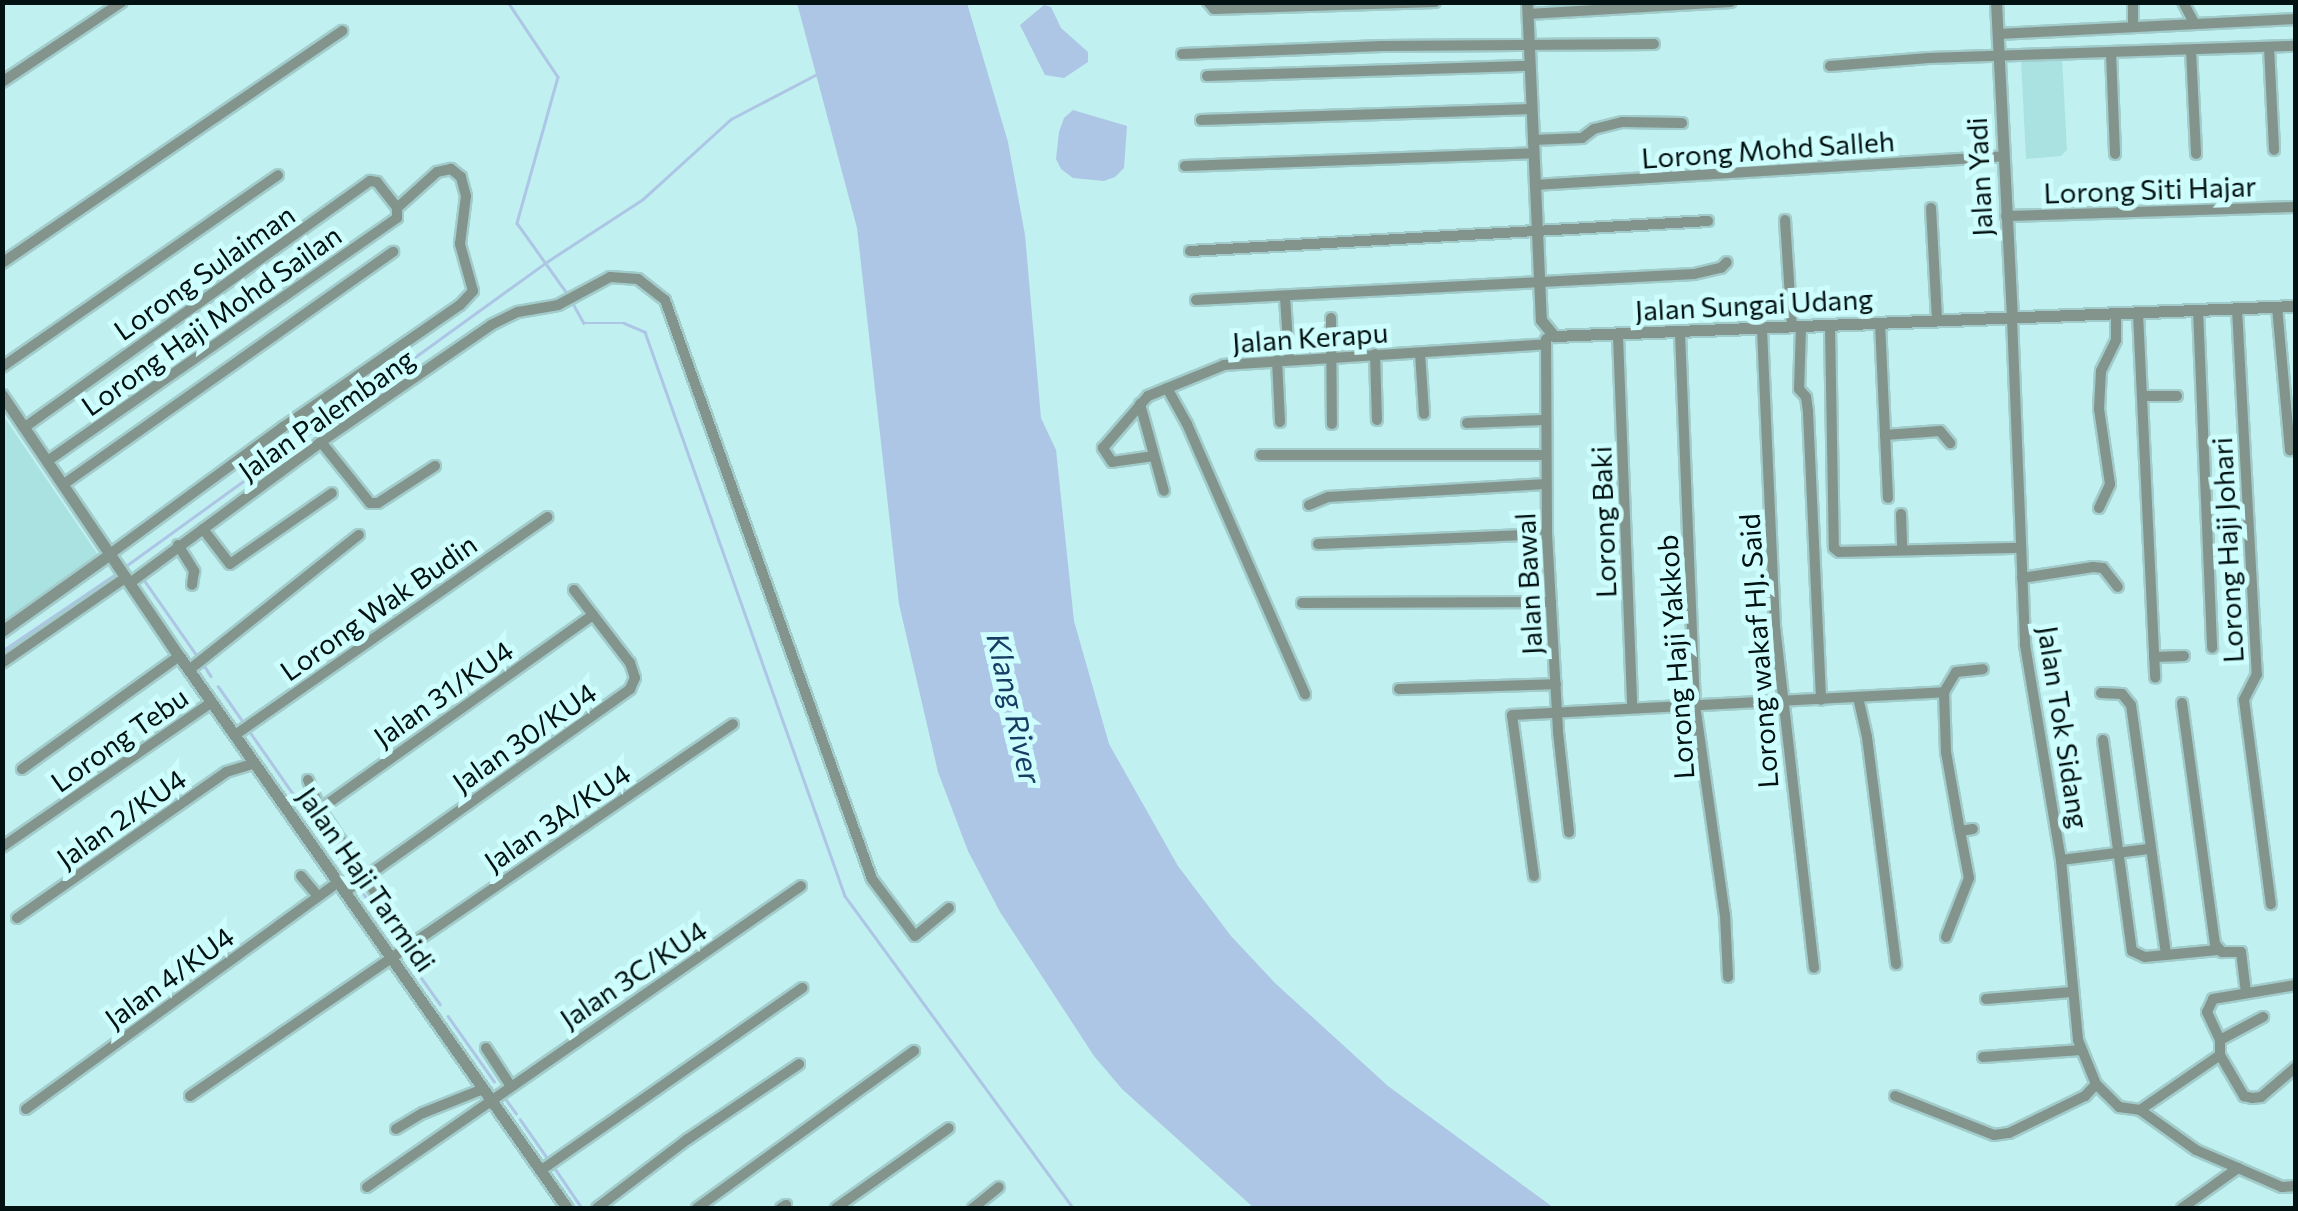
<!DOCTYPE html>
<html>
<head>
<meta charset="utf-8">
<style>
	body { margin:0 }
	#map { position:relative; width:2298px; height:1211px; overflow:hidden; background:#c0f0ef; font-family:Commissioner,sans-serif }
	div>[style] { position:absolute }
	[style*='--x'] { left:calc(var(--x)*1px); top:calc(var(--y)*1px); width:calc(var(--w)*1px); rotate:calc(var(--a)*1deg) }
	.built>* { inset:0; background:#aae2e1 }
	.water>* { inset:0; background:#adc6e5 }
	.stream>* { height:2.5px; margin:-1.25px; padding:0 1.25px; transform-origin:1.25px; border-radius:1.25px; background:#adc6e5 }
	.roads { filter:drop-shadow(2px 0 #a2cccb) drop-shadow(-2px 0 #a2cccb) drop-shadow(0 2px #a2cccb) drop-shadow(0 -2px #a2cccb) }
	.minor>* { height:10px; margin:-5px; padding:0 5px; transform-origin:5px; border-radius:5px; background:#82948c }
	.tertiary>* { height:11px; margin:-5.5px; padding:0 5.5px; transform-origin:5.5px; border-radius:5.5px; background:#82948c }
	span { translate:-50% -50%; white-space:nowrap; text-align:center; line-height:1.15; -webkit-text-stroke:10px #cdfdfc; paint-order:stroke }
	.street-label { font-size:28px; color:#021111 }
	.water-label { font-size:30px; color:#173b63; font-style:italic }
	.frame { position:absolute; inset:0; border:5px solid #021111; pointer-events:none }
</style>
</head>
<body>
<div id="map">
	<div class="built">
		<div style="clip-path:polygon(2062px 58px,2067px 150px,2061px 156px,2026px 159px,2021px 60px)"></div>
		<div style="clip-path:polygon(2px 414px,98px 555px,3px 624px,2px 624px)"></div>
	</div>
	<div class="water">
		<div style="clip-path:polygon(797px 3px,967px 3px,1008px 142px,1025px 235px,1041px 418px,1056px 450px,1074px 621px,1109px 744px,1178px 866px,1231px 936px,1275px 983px,1388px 1086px,1554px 1208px,1254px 1208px,1122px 1089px,1094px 1056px,1000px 912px,968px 851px,938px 772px,899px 604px,857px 228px)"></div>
		<div style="clip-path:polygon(1044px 5px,1051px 7px,1061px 28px,1088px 52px,1088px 62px,1064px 78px,1045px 75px,1020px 25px)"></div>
		<div style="clip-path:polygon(1073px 110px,1127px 126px,1124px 168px,1115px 177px,1104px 181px,1073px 178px,1061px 169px,1056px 159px,1059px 132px,1064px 118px)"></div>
	</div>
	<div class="stream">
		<div style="--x:508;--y:2;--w:90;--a:56.3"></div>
		<div style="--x:558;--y:77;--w:152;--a:105.7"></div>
		<div style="--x:517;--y:223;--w:86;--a:54.5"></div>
		<div style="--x:571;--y:300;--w:26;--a:61"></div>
		<div style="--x:584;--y:323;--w:40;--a:0"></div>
		<div style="--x:624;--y:323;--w:23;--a:23"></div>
		<div style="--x:645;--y:332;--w:598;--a:70.47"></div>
		<div style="--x:845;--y:896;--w:386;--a:53.8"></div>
		<div style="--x:123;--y:568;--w:524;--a:-35.84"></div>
		<div style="--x:548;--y:261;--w:113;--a:-33.1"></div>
		<div style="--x:643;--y:199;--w:119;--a:-42.3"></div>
		<div style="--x:731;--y:119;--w:95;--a:-27.6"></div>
		<div style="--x:142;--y:577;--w:98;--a:55"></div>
		<div style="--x:2;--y:651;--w:139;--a:-34.1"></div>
		<div style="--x:204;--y:665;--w:13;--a:58"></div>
		<div style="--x:218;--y:686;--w:45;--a:54.9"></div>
		<div style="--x:250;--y:732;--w:173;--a:55.1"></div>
		<div style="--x:361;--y:890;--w:67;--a:55.4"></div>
		<div style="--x:403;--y:952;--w:64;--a:54.6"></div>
		<div style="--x:448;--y:1016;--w:80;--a:54.7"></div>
		<div style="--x:505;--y:1098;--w:19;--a:54"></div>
		<div style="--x:520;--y:1119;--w:49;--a:55"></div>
		<div style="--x:554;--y:1167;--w:50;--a:55.7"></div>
	</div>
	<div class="roads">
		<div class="minor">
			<div style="--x:1208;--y:2;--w:9;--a:49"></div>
			<div style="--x:1214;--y:9;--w:221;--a:-1.8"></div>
			<div style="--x:2133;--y:2;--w:25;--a:90"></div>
			<div style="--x:2183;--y:2;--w:24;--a:62"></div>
			<div style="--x:1528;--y:14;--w:203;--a:-3.4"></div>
			<div style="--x:1998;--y:34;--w:298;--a:-2.9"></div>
			<div style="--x:2269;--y:47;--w:103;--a:87.2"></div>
			<div style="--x:2191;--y:50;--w:104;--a:87.2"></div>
			<div style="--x:2111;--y:53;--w:101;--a:87.7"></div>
			<div style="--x:1182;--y:54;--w:200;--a:-2.3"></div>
			<div style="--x:1382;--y:46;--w:272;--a:-0.4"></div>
			<div style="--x:1830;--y:66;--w:99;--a:-4.6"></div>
			<div style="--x:1929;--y:58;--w:367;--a:-1.9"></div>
			<div style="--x:1207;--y:76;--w:323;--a:-1.8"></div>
			<div style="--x:2;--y:82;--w:144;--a:-33.7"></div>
			<div style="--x:1201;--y:120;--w:331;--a:-1.9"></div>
			<div style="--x:1533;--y:140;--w:49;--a:-2.3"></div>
			<div style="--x:1582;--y:138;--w:15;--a:-37"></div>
			<div style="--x:1594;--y:129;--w:29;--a:-14"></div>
			<div style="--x:1622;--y:122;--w:60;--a:1"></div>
			<div style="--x:1185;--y:166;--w:348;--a:-2.1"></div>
			<div style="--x:1535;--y:185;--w:469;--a:-3.5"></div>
			<div style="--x:1931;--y:208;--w:112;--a:86.9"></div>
			<div style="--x:2006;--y:216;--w:290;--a:-1.8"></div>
			<div style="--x:1785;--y:220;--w:107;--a:86.3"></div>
			<div style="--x:1190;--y:251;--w:519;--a:-3.31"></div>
			<div style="--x:2;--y:263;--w:412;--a:-34.3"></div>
			<div style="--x:1285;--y:297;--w:62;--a:86.3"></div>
			<div style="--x:1196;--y:300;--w:499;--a:-3"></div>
			<div style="--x:1694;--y:274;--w:28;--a:-13"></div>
			<div style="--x:1721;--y:268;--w:8;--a:-45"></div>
			<div style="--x:2277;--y:307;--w:144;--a:84.8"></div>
			<div style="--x:2237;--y:309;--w:366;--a:86.9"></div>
			<div style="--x:2257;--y:674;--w:29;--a:117"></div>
			<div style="--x:2244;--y:700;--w:206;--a:82.5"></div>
			<div style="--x:2198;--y:310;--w:338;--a:87.6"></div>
			<div style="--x:2138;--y:313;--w:365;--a:87.3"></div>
			<div style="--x:1331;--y:318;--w:106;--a:89.5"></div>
			<div style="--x:2012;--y:318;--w:327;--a:87.7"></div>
			<div style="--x:2025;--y:645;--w:218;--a:80.5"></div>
			<div style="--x:2061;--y:860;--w:181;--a:84.6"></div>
			<div style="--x:2078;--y:1040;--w:48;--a:67.8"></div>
			<div style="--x:2096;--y:1084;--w:33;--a:45"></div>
			<div style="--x:2119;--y:1107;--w:21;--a:8"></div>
			<div style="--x:1880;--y:323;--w:175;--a:87.4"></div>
			<div style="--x:1830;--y:326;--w:222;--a:89"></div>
			<div style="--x:1834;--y:548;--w:6;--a:39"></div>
			<div style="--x:1839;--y:552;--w:182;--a:-1.3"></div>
			<div style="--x:1801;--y:327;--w:62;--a:91.8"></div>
			<div style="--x:1799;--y:389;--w:11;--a:49"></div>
			<div style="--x:1806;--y:397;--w:15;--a:82"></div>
			<div style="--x:1808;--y:412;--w:288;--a:87.4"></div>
			<div style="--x:1762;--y:329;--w:297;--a:87.5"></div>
			<div style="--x:1775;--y:626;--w:344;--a:83.5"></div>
			<div style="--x:1680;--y:333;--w:372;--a:87.7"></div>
			<div style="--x:1695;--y:705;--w:212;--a:81.9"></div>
			<div style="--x:1725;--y:915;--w:62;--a:87.2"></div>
			<div style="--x:1618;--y:336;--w:371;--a:87.8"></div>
			<div style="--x:1546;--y:339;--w:195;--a:89.7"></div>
			<div style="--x:1547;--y:534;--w:198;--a:86.8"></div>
			<div style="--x:1558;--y:732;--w:101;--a:83.7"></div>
			<div style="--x:1420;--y:353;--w:61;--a:86.2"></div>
			<div style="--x:1375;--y:354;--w:66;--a:88.3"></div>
			<div style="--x:1277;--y:360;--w:62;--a:87.2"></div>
			<div style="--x:2;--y:367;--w:336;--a:-34.8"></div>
			<div style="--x:1167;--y:388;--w:41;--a:60.9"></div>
			<div style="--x:1187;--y:424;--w:295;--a:66.4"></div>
			<div style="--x:2142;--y:396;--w:35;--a:0"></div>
			<div style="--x:1140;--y:404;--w:90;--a:74.6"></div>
			<div style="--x:1467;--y:423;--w:76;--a:-2.3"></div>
			<div style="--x:25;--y:427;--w:424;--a:-35.5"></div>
			<div style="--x:370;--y:181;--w:7;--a:8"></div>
			<div style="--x:377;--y:182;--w:33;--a:52"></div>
			<div style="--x:397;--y:208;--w:10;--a:90"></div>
			<div style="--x:397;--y:218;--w:425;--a:145.2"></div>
			<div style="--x:1885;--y:435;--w:55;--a:-4.2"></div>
			<div style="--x:1940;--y:431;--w:16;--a:50"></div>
			<div style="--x:321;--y:442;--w:78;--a:51.2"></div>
			<div style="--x:370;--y:503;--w:8;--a:0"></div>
			<div style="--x:378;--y:503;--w:68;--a:-33"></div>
			<div style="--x:1261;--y:455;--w:284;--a:0"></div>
			<div style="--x:1154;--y:456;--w:42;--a:171.9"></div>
			<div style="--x:1112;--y:462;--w:17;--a:-123"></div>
			<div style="--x:1103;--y:448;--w:69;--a:-49.1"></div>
			<div style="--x:1148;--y:396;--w:82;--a:-22.2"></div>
			<div style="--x:1224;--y:365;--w:322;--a:-3.7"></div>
			<div style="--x:64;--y:484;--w:403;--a:-35.2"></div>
			<div style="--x:1309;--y:505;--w:21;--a:-23"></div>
			<div style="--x:1328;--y:497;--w:218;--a:-3.4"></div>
			<div style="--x:2099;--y:508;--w:26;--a:-65"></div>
			<div style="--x:2110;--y:484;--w:76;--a:-98.3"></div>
			<div style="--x:2099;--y:409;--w:38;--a:-87"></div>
			<div style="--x:2101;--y:371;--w:34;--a:-64"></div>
			<div style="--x:2116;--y:340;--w:26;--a:-90"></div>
			<div style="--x:1901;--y:514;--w:35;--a:88"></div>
			<div style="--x:203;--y:529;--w:44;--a:52.4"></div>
			<div style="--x:230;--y:564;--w:124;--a:-34.8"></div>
			<div style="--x:1318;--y:544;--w:229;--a:-2.5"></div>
			<div style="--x:178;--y:545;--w:31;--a:58"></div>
			<div style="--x:194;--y:571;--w:14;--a:98"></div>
			<div style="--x:110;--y:554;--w:215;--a:-36.3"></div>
			<div style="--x:283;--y:427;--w:215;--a:-34.6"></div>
			<div style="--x:460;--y:305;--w:19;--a:-47"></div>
			<div style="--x:473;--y:291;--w:49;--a:-105.5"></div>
			<div style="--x:460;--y:244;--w:48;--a:-82.9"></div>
			<div style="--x:466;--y:196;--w:20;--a:-105"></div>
			<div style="--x:461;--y:177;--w:13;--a:-141"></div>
			<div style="--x:451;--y:169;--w:14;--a:168"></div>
			<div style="--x:437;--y:172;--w:54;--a:138"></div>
			<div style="--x:2022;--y:578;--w:72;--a:-8.8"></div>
			<div style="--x:2093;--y:567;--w:10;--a:6"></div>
			<div style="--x:2103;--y:568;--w:24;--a:52"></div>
			<div style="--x:130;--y:583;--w:237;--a:-36.4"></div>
			<div style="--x:321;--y:442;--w:206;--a:-34.5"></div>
			<div style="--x:491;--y:325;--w:30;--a:-26"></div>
			<div style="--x:518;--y:312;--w:41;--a:-9.9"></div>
			<div style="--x:558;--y:305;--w:59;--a:-28.3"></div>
			<div style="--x:610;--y:277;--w:28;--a:4"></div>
			<div style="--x:638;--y:279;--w:34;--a:38"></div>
			<div style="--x:665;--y:300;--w:615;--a:70.33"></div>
			<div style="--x:872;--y:879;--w:71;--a:53"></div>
			<div style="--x:915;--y:936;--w:44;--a:-39.5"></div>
			<div style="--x:1302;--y:603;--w:249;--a:-0.2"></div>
			<div style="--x:2154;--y:657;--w:30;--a:-2"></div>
			<div style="--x:2;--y:663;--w:151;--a:-34.7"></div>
			<div style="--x:189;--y:670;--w:217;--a:-38.5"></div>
			<div style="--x:1399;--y:689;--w:157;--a:-1.8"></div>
			<div style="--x:1944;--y:692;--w:60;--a:88.1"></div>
			<div style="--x:1946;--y:752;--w:80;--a:80"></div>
			<div style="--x:1960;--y:831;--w:13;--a:-9"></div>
			<div style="--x:2101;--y:693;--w:21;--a:3"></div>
			<div style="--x:2122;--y:694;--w:14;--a:51"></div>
			<div style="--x:2131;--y:705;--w:251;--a:82"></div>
			<div style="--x:1858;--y:697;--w:41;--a:77.3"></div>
			<div style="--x:1867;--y:737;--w:229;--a:82.7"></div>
			<div style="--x:2182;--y:703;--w:243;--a:82.2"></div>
			<div style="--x:2215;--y:944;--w:11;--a:49"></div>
			<div style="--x:2222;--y:952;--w:19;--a:0"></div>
			<div style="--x:2241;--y:952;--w:38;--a:83"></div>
			<div style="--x:235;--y:735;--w:381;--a:-34.9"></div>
			<div style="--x:2103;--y:740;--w:213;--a:82.2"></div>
			<div style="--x:2132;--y:951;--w:14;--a:25"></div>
			<div style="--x:2145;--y:957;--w:73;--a:-5.5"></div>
			<div style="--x:22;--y:769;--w:193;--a:-35.7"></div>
			<div style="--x:308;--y:780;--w:31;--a:68"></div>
			<div style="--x:320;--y:809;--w:107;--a:56.5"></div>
			<div style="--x:320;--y:809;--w:335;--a:-35.4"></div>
			<div style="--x:2;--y:847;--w:255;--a:-34.6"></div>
			<div style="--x:2061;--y:860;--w:88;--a:-7.2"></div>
			<div style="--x:301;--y:876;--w:26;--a:50"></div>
			<div style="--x:1534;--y:876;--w:162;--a:-97.8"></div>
			<div style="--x:1512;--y:715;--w:433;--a:-3"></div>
			<div style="--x:1944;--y:692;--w:23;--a:-59"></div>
			<div style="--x:1956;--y:672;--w:27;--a:-6"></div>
			<div style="--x:346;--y:891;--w:349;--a:-35.4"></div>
			<div style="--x:630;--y:689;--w:12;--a:-66"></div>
			<div style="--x:635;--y:678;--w:16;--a:-108"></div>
			<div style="--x:630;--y:663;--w:92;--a:-127.5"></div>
			<div style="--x:17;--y:918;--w:255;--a:-34.9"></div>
			<div style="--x:226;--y:772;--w:30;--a:-17"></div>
			<div style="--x:1946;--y:937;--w:63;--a:-68.7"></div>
			<div style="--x:1969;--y:878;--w:48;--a:-100.8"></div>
			<div style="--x:1986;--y:999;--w:86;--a:-4.7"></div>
			<div style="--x:2220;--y:1040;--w:49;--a:-28.1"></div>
			<div style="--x:486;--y:1048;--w:44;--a:57"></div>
			<div style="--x:2220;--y:1055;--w:48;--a:59.7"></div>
			<div style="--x:2244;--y:1096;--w:8;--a:14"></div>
			<div style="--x:2252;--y:1098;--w:9;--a:-6"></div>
			<div style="--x:2261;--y:1097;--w:46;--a:-40.6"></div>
			<div style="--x:1983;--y:1057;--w:98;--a:-4.1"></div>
			<div style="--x:190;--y:1096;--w:658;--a:-34.41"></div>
			<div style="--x:1895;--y:1096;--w:106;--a:21.5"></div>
			<div style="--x:1994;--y:1135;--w:15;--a:-8"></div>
			<div style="--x:2009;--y:1133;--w:85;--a:-26"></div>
			<div style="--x:2085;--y:1096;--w:16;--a:-47"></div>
			<div style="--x:26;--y:1109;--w:387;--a:-36"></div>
			<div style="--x:2140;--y:1110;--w:97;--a:-34.5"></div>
			<div style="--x:2220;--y:1055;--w:15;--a:-90"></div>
			<div style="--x:2220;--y:1040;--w:31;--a:-115"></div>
			<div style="--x:2207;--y:1012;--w:14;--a:-65"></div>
			<div style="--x:2213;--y:999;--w:84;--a:-9.6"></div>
			<div style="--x:2140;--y:1110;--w:69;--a:35.5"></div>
			<div style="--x:2196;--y:1150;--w:46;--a:23.2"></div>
			<div style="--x:396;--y:1129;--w:31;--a:-31"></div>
			<div style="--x:423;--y:1113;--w:65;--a:-21.8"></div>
			<div style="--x:540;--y:1171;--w:320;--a:-34.9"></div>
			<div style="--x:367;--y:1187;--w:528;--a:-34.74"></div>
			<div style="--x:597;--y:1208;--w:114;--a:-37.2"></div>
			<div style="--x:688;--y:1139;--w:134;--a:-34"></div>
			<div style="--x:697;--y:1208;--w:268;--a:-35.9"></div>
			<div style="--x:781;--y:1208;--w:6;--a:-31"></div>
			<div style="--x:836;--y:1208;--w:138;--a:-35.3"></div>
			<div style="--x:973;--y:1208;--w:33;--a:-39"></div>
			<div style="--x:2182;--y:1208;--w:69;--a:-35.5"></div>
			<div style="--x:2238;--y:1168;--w:48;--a:23.4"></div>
			<div style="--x:2282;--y:1187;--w:14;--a:-4"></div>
		</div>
		<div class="tertiary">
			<div style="--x:1527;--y:2;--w:318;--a:87.5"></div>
			<div style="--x:1541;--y:320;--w:21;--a:51"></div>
			<div style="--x:1554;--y:336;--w:743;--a:-2.32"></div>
			<div style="--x:1996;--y:2;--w:316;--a:87.1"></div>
			<div style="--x:2;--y:395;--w:315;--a:55.9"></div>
			<div style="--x:179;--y:656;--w:675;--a:54.9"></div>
			<div style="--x:2;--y:631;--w:133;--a:-35.5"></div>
		</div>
	</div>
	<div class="street-label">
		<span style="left:1768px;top:149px;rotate:-4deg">Lorong Mohd Salleh</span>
		<span style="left:1979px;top:177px;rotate:-93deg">Jalan Yadi</span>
		<span style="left:2150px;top:189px;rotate:-2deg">Lorong Siti Hajar</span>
		<span style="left:204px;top:272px;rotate:-35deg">Lorong Sulaiman</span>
		<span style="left:1754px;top:304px;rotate:-3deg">Jalan Sungai Udang</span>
		<span style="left:211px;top:320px;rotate:-35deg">Lorong Haji Mohd Sailan</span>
		<span style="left:1310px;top:337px;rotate:-4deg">Jalan Kerapu</span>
		<span style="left:326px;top:414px;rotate:-35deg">Jalan Palembang</span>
		<span style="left:1603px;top:522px;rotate:-92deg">Lorong Baki</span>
		<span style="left:2227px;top:550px;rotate:-93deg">Lorong Haji Johari</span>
		<span style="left:1528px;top:584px;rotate:-93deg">Jalan Bawal</span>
		<span style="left:378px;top:607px;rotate:-35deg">Lorong Wak Budin</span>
		<span style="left:1758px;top:651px;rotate:-94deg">Lorong wakaf HJ. Said</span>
		<span style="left:1675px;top:657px;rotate:-94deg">Lorong Haji Yakkob</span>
		<span style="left:443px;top:693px;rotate:-35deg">Jalan 31/KU4</span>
		<span style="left:2064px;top:727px;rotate:81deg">Jalan Tok Sidang</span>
		<span style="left:524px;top:737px;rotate:-35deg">Jalan 30/KU4</span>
		<span style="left:119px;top:739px;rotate:-35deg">Lorong Tebu</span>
		<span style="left:557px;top:817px;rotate:-34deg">Jalan 3A/KU4</span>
		<span style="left:121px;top:818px;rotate:-35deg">Jalan 2/KU4</span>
		<span style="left:367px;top:879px;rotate:55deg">Jalan Haji Tarmidi</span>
		<span style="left:633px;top:974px;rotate:-34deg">Jalan 3C/KU4</span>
		<span style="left:169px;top:977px;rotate:-36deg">Jalan 4/KU4</span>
	</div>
	<div class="water-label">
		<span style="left:1015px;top:708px;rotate:77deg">Klang River</span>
	</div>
	<div class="frame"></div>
</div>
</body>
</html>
